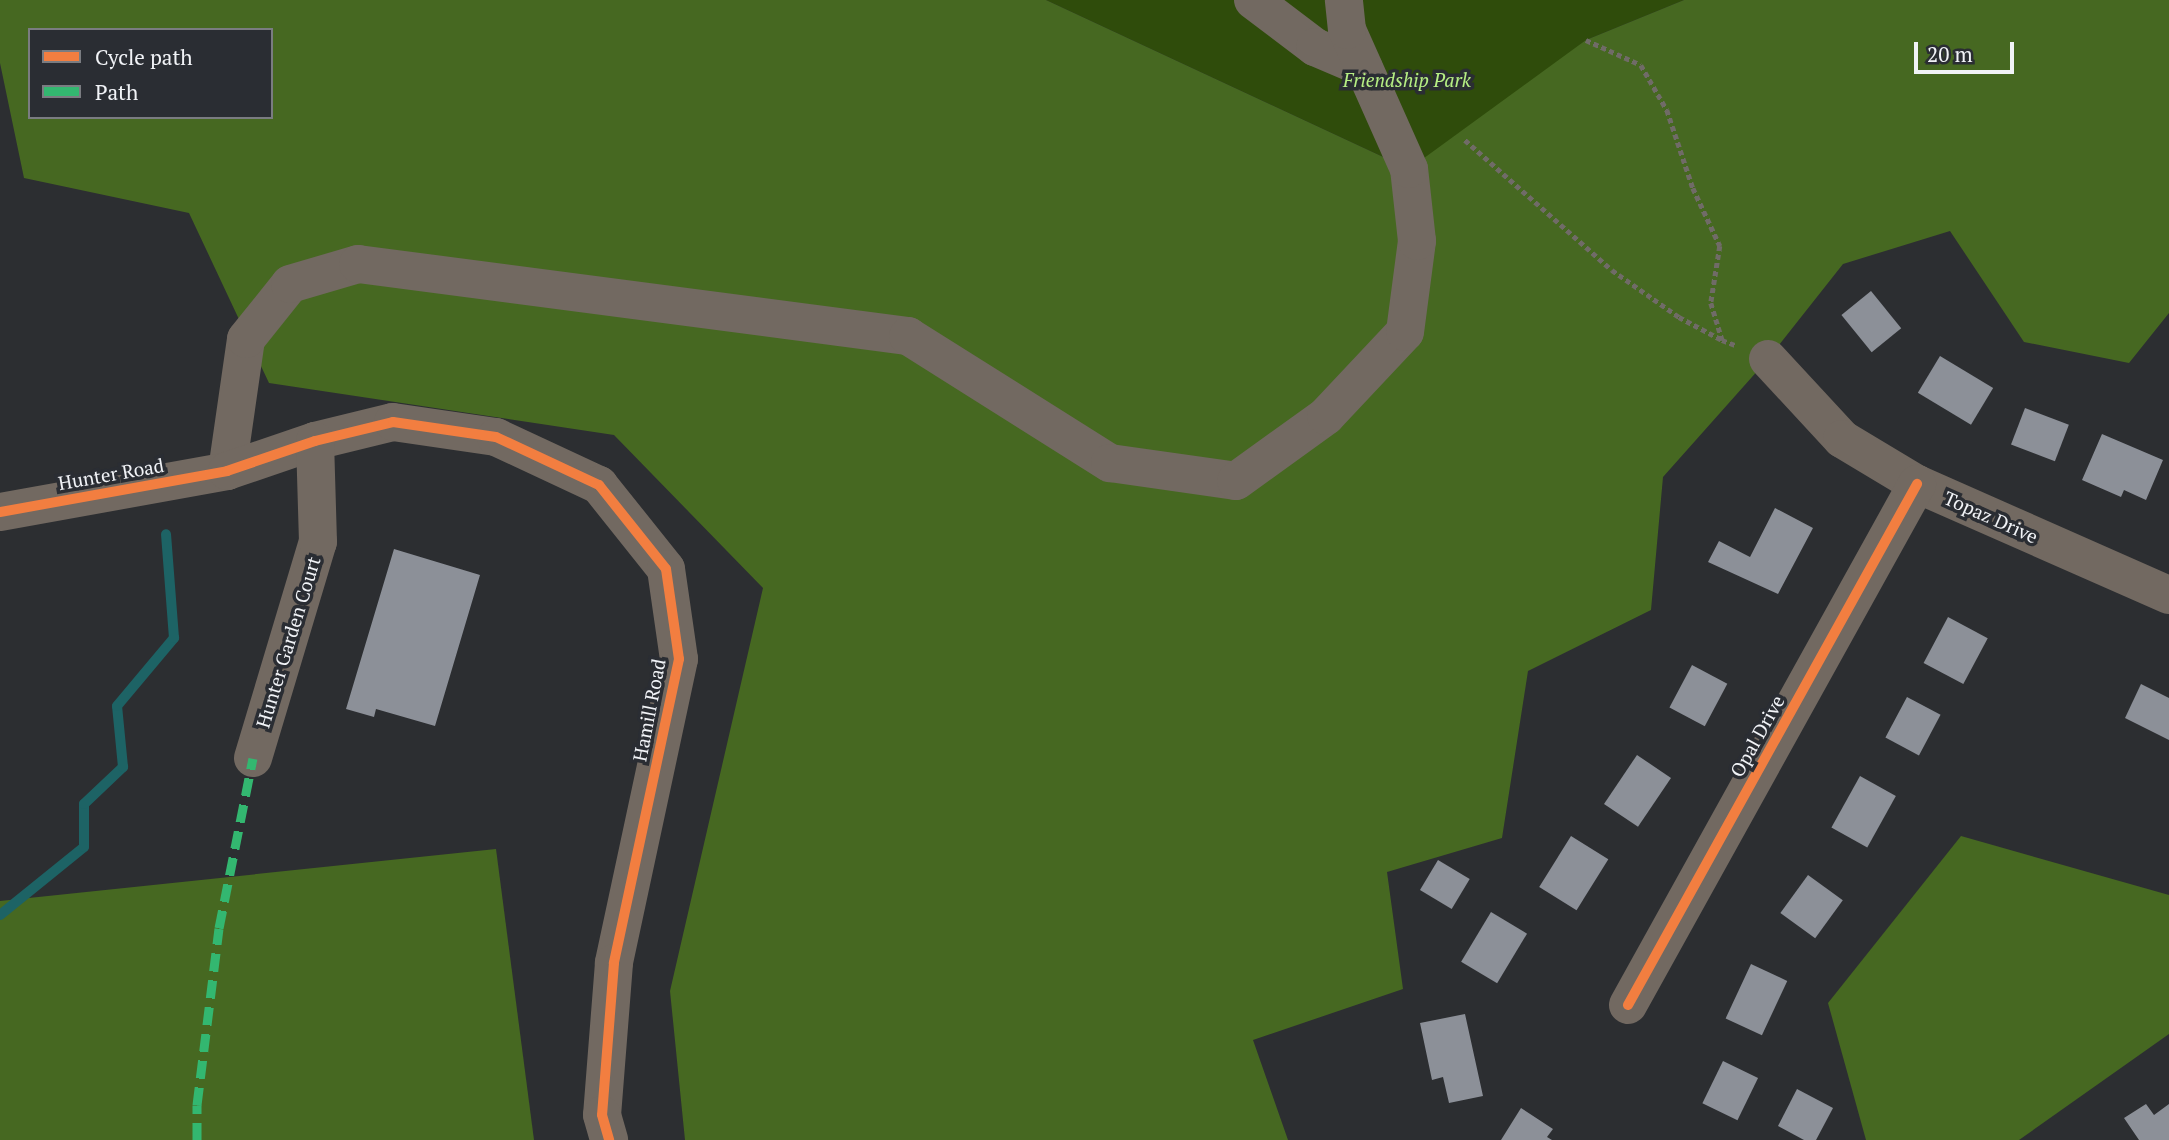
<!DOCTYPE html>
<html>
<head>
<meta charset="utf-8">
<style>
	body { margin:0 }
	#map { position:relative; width:2169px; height:1140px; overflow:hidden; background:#2c2e31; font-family:"PT Serif",serif }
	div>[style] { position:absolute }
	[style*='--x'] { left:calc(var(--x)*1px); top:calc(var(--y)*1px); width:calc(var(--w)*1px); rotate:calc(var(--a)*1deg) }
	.green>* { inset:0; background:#2f4c0b }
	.forest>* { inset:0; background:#466821 }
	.stream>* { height:10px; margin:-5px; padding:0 5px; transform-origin:5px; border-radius:5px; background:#1d6365 }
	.building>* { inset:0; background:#8c9098; transform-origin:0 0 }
	.path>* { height:4.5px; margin-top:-2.25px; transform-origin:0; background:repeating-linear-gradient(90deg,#706b67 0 5px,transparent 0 8.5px) }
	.minor>* { height:38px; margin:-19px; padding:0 19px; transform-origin:19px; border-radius:19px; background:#726961 }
	.quiet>* { height:9px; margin-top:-4.5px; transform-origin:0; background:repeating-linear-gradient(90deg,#33b770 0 18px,transparent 0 27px) }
	.cycleway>* { height:10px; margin:-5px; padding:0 5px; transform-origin:5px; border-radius:5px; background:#f27e40 }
	span { translate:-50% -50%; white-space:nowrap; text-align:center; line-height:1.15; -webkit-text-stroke:7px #2a2d33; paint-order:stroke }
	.park-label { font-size:19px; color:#b6ef84; font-style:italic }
	.street-label { font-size:19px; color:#f1f3f7 }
	.legend { position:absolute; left:28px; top:28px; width:245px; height:91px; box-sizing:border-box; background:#2a2d33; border:2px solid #7a7c81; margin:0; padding:9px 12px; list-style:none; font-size:21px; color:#f1f3f7 }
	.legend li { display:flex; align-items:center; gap:14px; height:35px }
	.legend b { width:35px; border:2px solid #7a7c81 }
	.scale { position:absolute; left:1914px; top:42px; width:100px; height:32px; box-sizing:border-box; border:4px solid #f1f3f7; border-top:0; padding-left:9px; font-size:21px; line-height:24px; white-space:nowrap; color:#f1f3f7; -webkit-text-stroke:5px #2a2d33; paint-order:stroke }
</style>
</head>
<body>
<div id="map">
	<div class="green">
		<div style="clip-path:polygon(1046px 0,1684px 0,1586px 40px,1465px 140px,1409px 169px)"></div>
	</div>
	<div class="forest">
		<div style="clip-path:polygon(evenodd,0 0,1046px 0,1409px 169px,1586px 40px,1684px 0,2169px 0,2169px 313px,2129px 363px,2024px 342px,1950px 231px,1843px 264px,1768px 359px,1663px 477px,1651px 610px,1528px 671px,1502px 838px,1387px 872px,1403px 989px,1253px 1040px,1288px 1140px,685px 1140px,670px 991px,763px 588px,614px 435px,269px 383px,189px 213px,24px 178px,0 63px,0 0,30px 30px,271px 30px,271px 117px,30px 117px,30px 30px)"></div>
		<div style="clip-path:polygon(1961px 836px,2169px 895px,2169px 1034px,2019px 1140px,1866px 1140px,1828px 1003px)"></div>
		<div style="clip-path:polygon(496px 849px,534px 1140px,0 1140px,0 901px)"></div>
	</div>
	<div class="stream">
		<div style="--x:0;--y:915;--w:108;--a:-39"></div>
		<div style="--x:84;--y:847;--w:43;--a:-90"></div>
		<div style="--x:84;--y:804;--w:54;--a:-43.5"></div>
		<div style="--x:123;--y:767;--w:61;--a:-95.6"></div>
		<div style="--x:117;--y:706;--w:89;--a:-50"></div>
		<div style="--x:174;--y:638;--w:104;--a:-94.4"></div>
	</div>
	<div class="building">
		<div style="left:1871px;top:291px;width:48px;height:38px;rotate:51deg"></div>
		<div style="left:1940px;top:356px;width:62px;height:43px;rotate:31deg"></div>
		<div style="left:2025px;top:408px;width:47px;height:39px;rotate:21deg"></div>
		<div style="clip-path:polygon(2102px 434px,2163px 460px,2146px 500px,2124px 490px,2121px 497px,2082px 480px)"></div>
		<div style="clip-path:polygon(1775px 508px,1813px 528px,1778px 594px,1708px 562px,1719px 541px,1750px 557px)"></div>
		<div style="clip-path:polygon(394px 549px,480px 575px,435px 726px,376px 709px,374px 717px,346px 709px)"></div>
		<div style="left:1948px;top:617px;width:45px;height:52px;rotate:28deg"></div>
		<div style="left:1692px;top:665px;width:40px;height:48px;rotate:28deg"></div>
		<div style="clip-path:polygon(2141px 684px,2169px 698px,2169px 740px,2125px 718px)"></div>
		<div style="left:1907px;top:697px;width:38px;height:46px;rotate:28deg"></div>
		<div style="left:1637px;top:755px;width:41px;height:59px;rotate:34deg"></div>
		<div style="left:1860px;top:776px;width:41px;height:59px;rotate:29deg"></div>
		<div style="left:1571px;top:836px;width:44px;height:60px;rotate:32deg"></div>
		<div style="left:1438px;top:860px;width:37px;height:35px;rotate:31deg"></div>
		<div style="left:1808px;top:875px;width:43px;height:47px;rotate:36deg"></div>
		<div style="left:1491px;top:912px;width:42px;height:58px;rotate:31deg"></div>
		<div style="left:1751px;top:964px;width:40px;height:60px;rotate:25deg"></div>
		<div style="clip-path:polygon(1465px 1014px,1483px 1096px,1449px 1103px,1443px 1077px,1432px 1080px,1420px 1023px)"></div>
		<div style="left:1723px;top:1061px;width:39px;height:47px;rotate:26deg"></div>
		<div style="clip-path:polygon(1797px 1089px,1833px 1108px,1816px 1140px,1804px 1140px,1778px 1126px)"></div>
		<div style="clip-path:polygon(2146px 1104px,2154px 1115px,2169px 1104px,2169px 1140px,2139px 1140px,2124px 1118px)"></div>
		<div style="clip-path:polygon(1521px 1108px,1553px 1129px,1547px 1137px,1552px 1140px,1501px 1140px)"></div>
	</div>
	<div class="path">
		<div style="--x:1586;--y:40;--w:60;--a:24.4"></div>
		<div style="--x:1641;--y:65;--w:52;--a:60"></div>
		<div style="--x:1667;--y:110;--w:82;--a:71.6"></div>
		<div style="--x:1693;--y:188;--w:64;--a:65"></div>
		<div style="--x:1720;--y:246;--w:58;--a:99"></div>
		<div style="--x:1711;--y:303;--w:39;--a:73"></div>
		<div style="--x:1722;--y:340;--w:14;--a:21"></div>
		<div style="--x:1465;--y:140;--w:196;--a:41.5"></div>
		<div style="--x:1612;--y:270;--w:82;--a:35"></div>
		<div style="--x:1679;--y:317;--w:49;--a:28.1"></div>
	</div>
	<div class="minor">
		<div style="--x:1253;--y:0;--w:78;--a:37.2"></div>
		<div style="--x:1315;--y:47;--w:53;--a:23.2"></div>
		<div style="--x:1768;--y:359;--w:109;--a:47.2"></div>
		<div style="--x:1842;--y:439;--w:87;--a:31"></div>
		<div style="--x:1917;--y:484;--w:275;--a:23.8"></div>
		<div style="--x:227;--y:471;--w:133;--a:-81.8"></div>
		<div style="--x:246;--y:339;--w:70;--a:-51.3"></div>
		<div style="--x:290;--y:284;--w:71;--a:-16.4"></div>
		<div style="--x:358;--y:264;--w:555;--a:7.46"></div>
		<div style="--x:908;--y:336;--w:239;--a:32.2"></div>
		<div style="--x:1110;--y:463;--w:127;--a:8.1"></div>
		<div style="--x:1236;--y:481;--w:111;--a:-35.8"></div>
		<div style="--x:1326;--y:416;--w:115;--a:-46.8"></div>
		<div style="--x:1405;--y:332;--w:92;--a:-82.5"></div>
		<div style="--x:1417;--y:241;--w:72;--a:-96.3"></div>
		<div style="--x:1409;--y:169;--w:152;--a:-114"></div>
		<div style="--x:1347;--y:30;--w:30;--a:-96"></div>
		<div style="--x:0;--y:512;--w:231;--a:-10.2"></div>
		<div style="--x:227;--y:471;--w:93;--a:-18.8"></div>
		<div style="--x:315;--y:441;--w:80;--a:-13.7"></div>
		<div style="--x:393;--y:422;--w:104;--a:8.3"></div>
		<div style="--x:496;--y:437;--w:114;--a:25"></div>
		<div style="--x:599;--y:485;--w:107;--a:51.4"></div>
		<div style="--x:666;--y:569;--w:91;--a:81.8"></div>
		<div style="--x:679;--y:659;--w:311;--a:102.1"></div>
		<div style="--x:614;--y:963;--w:152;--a:94.5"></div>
		<div style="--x:602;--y:1115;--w:26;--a:74"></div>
		<div style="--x:253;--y:758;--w:226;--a:-73.3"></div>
		<div style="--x:318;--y:542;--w:101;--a:-91.7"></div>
		<div style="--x:1628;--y:1005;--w:596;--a:-60.98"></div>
	</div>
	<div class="quiet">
		<div style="--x:197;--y:1140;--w:35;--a:-90"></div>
		<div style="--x:197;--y:1105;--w:178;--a:-82.9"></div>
		<div style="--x:219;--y:928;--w:173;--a:-78.7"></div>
	</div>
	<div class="cycleway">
		<div style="--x:0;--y:512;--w:231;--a:-10.2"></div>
		<div style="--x:227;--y:471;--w:93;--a:-18.8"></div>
		<div style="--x:315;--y:441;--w:80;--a:-13.7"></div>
		<div style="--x:393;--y:422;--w:104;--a:8.3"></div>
		<div style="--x:496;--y:437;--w:114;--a:25"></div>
		<div style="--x:599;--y:485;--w:107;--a:51.4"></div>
		<div style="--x:666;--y:569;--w:91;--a:81.8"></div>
		<div style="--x:679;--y:659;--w:311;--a:102.1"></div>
		<div style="--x:614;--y:963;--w:152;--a:94.5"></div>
		<div style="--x:602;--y:1115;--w:26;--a:74"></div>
		<div style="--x:1628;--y:1005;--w:596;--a:-60.98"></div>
	</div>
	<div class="park-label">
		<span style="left:1407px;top:80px">Friendship Park</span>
	</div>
	<div class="street-label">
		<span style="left:111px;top:474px;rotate:-10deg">Hunter Road</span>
		<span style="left:1991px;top:517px;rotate:24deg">Topaz Drive</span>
		<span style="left:288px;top:642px;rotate:-73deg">Hunter Garden Court</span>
		<span style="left:649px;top:710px;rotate:-79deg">Hamill Road</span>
		<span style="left:1757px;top:736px;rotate:-61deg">Opal Drive</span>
	</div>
	<ul class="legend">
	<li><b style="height:9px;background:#f27e40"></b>Cycle path</li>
	<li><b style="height:9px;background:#33b770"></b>Path</li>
	</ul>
	<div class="scale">20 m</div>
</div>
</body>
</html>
